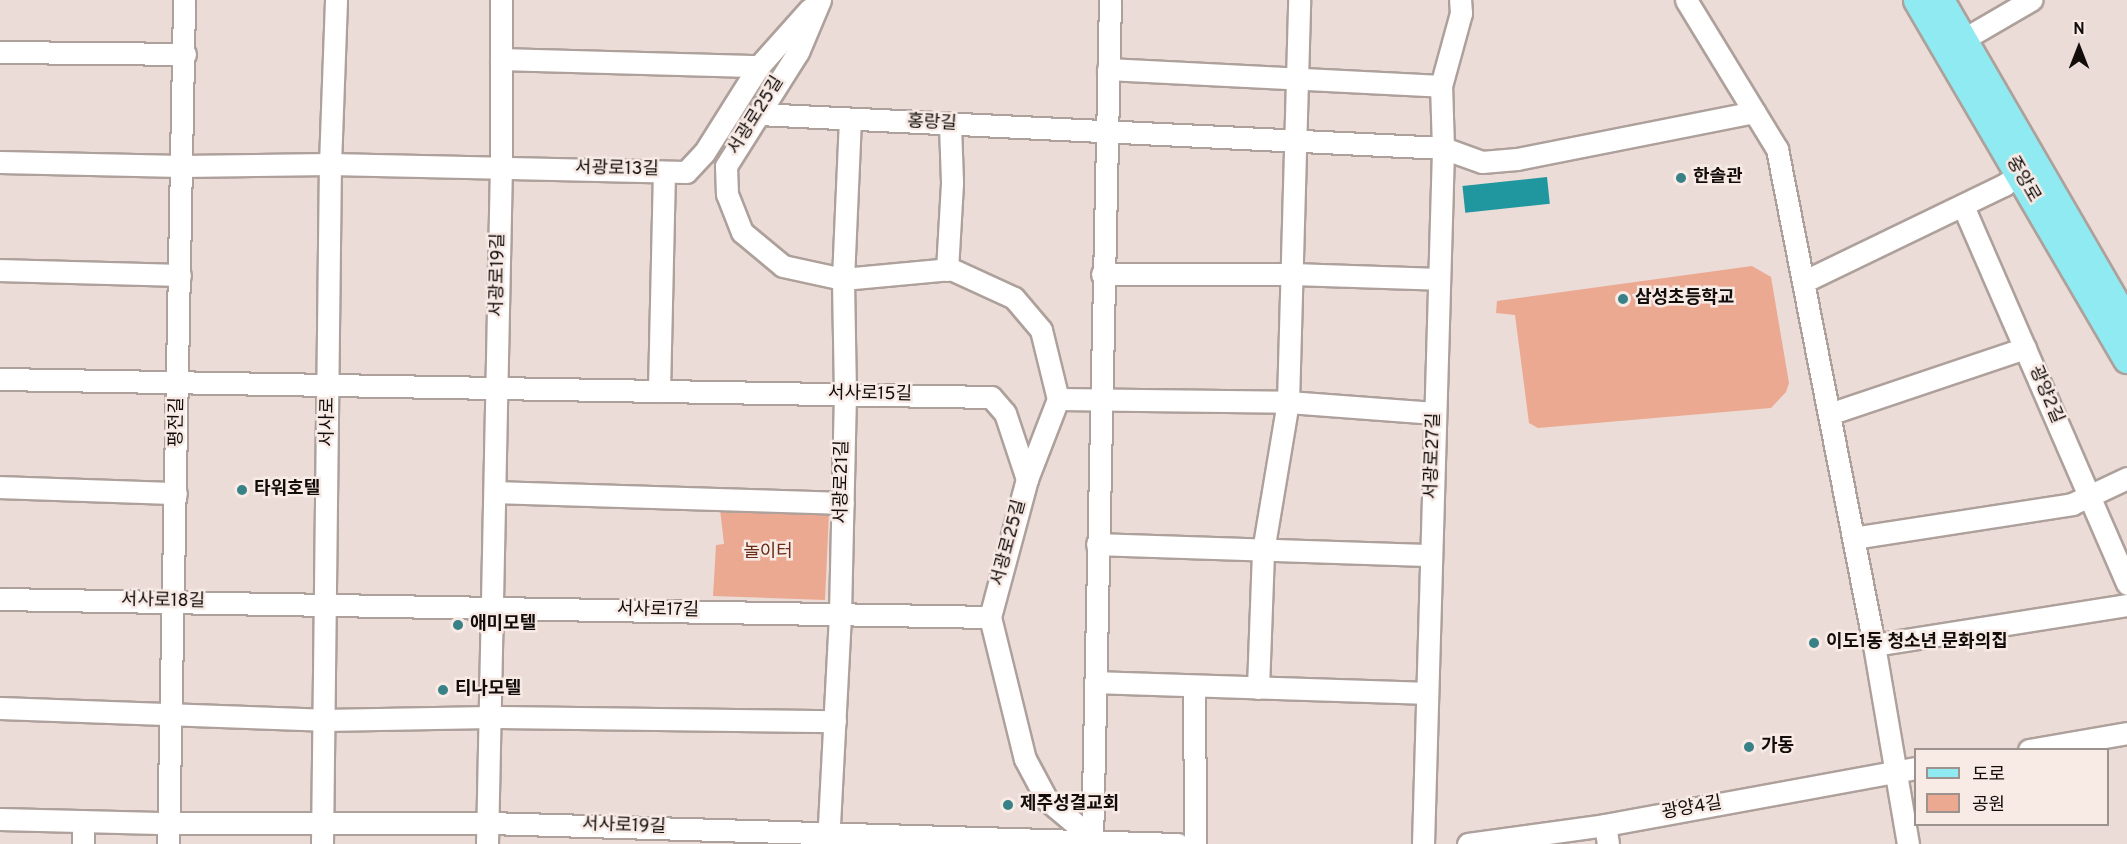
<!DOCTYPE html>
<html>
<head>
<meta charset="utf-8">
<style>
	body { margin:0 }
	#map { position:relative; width:2127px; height:844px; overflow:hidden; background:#ebdcd7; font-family:Overpass,"Noto Sans KR",sans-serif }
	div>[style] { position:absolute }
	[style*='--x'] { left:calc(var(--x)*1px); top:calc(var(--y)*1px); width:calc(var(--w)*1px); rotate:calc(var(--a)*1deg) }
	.green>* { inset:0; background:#eba991 }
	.water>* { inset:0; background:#20969e; transform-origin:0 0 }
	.roads { filter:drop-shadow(2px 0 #aea09b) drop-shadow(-2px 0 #aea09b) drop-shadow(0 2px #aea09b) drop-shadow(0 -2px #aea09b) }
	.minor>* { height:21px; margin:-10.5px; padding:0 10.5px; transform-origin:10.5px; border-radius:10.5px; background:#fff }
	.major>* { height:27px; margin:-13.5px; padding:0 13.5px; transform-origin:13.5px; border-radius:13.5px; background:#8feaf1 }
	.dots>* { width:16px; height:16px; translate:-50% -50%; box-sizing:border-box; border:3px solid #f8eae5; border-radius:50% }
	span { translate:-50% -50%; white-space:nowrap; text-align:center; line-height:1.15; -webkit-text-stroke:5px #f8eae5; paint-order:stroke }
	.street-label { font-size:18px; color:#120d0b }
	.poi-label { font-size:18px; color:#120d0b; font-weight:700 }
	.left { translate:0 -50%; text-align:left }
	.park-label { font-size:18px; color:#682d17 }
	.legend { position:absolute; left:1914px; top:748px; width:195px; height:78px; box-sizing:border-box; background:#f8eae5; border:2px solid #9c928e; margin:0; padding:8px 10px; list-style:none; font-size:18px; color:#120d0b }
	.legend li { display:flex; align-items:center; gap:12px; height:30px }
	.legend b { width:30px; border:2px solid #9c928e }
	.north { position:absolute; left:2049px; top:18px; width:60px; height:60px; -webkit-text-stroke:4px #f8eae5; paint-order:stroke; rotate:0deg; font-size:16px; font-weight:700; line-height:24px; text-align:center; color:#120d0b }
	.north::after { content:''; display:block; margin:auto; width:21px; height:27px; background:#120d0b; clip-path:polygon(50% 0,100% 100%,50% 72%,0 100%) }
</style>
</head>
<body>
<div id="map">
	<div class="green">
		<div style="clip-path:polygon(1752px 266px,1771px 277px,1789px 383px,1786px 392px,1771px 408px,1538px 428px,1529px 423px,1515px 315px,1496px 313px,1497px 301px)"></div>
		<div style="clip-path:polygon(720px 509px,829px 513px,825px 600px,713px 596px,716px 545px,724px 544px)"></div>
	</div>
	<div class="water">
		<div style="left:1547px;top:177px;width:27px;height:85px;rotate:84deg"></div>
	</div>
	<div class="roads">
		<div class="minor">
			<div style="--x:820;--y:0;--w:56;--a:112.9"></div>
			<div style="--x:798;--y:52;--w:135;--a:122.3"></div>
			<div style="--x:726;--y:166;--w:28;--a:88"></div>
			<div style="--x:727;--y:194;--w:41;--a:68.5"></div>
			<div style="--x:742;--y:232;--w:53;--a:39.7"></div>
			<div style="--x:783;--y:266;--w:61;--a:12.2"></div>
			<div style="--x:843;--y:279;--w:108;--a:-5.3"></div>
			<div style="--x:951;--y:269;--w:69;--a:24.7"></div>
			<div style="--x:1014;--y:298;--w:42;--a:49.8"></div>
			<div style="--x:1041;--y:330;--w:71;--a:76.2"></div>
			<div style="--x:1058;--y:399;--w:86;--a:111.2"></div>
			<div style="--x:1027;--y:479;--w:143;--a:105"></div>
			<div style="--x:990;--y:617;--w:146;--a:76.2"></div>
			<div style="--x:1025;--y:759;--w:47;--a:61.8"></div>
			<div style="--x:1047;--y:800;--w:65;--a:40"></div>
			<div style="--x:1686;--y:0;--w:175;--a:58.6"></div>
			<div style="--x:1777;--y:149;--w:505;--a:78.93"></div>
			<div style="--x:1874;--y:645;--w:202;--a:80.3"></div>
			<div style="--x:1964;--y:39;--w:78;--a:-30.2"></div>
			<div style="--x:0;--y:52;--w:185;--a:0.6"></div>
			<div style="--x:501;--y:59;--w:258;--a:1.6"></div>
			<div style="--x:1108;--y:69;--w:333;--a:2.9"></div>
			<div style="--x:758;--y:114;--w:686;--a:2.84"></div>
			<div style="--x:1443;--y:148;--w:41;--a:19.7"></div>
			<div style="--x:1482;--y:162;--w:35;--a:-5"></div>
			<div style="--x:1517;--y:159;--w:242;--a:-11.2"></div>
			<div style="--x:0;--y:162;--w:181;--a:1.3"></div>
			<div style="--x:181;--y:166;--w:149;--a:-0.8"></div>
			<div style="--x:330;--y:164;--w:356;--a:1.3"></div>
			<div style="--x:686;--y:172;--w:26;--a:-47"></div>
			<div style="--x:704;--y:153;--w:103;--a:-57.7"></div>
			<div style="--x:759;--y:66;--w:76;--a:-48.2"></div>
			<div style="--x:1963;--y:206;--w:412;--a:66.5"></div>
			<div style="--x:0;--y:270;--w:180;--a:1.6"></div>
			<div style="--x:947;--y:270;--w:88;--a:-86.7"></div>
			<div style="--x:952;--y:182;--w:57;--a:-92"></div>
			<div style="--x:1102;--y:274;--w:190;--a:0"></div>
			<div style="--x:1292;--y:274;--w:147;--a:1.9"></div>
			<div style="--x:1803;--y:282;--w:223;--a:-25.8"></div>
			<div style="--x:2004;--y:185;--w:19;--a:-36"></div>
			<div style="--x:0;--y:379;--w:991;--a:1.04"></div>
			<div style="--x:991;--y:397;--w:21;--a:49"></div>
			<div style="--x:1005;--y:413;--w:70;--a:71.6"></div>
			<div style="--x:659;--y:391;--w:219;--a:-88.7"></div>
			<div style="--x:1058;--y:399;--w:230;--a:0.7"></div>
			<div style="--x:1288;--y:402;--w:147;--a:4.3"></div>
			<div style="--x:1829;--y:414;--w:207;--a:-18.6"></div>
			<div style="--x:0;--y:487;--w:176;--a:2"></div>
			<div style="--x:495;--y:492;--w:348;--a:1.8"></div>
			<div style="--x:1853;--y:538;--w:222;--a:-8.8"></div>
			<div style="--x:2072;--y:504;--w:61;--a:-25.3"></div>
			<div style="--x:1097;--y:544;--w:334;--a:1.9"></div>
			<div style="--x:0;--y:599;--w:990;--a:1.04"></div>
			<div style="--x:1874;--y:645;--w:256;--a:-9"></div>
			<div style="--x:1095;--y:682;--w:332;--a:1.9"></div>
			<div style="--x:1194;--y:686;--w:158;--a:89.6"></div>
			<div style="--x:1258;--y:688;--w:137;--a:-87.9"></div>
			<div style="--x:1263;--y:551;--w:151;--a:-80.5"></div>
			<div style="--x:1288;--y:402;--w:402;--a:-88.4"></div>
			<div style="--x:0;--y:708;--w:323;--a:2.1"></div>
			<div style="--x:323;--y:720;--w:168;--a:-1"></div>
			<div style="--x:491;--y:717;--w:344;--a:0.7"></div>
			<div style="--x:2029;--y:750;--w:99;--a:-9.8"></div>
			<div style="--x:0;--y:819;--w:169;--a:1.4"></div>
			<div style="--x:169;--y:823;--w:320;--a:0"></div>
			<div style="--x:489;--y:823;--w:689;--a:1.75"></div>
			<div style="--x:1605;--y:825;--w:19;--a:81"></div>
			<div style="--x:83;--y:844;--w:23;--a:-90"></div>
			<div style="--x:168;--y:844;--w:844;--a:-88.91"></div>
			<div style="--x:322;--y:844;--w:680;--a:-89.33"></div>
			<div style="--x:330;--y:164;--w:164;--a:-87.9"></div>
			<div style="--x:487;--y:844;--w:677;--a:-88.82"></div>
			<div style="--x:501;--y:167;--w:167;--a:-90"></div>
			<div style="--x:828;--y:844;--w:230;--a:-87"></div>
			<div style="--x:840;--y:614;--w:219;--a:-88.7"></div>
			<div style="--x:845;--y:395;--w:116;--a:-91"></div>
			<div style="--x:843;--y:279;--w:159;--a:-87.5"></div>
			<div style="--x:1092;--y:844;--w:844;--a:-88.78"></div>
			<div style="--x:1423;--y:844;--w:696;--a:-88.35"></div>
			<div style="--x:1443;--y:148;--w:62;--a:-91.8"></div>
			<div style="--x:1441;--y:86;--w:76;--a:-74.7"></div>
			<div style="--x:1461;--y:13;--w:13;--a:-94"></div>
			<div style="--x:1468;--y:844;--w:138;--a:-7.9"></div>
			<div style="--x:1605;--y:825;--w:316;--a:-10.4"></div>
		</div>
		<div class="major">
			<div style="--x:1917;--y:0;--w:416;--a:59.7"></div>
			<div style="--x:1940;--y:0;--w:372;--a:59.9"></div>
		</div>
	</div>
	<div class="dots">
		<div style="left:1681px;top:178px;background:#388186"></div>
		<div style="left:1623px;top:299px;background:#388186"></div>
		<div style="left:242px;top:490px;background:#388186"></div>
		<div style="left:458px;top:625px;background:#388186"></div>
		<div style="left:1814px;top:643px;background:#388186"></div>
		<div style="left:443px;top:690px;background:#388186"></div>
		<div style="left:1749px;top:747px;background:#388186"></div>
		<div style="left:1008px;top:805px;background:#388186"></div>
	</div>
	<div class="street-label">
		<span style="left:757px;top:116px;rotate:-58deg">서광로25길</span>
		<span style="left:932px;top:124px;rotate:3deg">홍랑길</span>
		<span style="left:617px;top:170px;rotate:1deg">서광로13길</span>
		<span style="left:2022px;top:180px;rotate:60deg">중앙로</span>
		<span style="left:499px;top:275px;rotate:-89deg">서광로19길</span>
		<span style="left:870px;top:395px;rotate:1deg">서사로15길</span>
		<span style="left:2045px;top:395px;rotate:67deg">광양2길</span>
		<span style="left:178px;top:422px;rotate:-89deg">평전길</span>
		<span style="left:329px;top:422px;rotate:-89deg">서사로</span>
		<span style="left:1434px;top:456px;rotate:-88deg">서광로27길</span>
		<span style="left:843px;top:482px;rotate:-89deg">서광로21길</span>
		<span style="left:1010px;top:543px;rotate:-75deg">서광로25길</span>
		<span style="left:163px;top:602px;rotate:1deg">서사로18길</span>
		<span style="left:658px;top:611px;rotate:1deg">서사로17길</span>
		<span style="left:1692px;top:809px;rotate:-10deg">광양4길</span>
		<span style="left:624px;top:827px;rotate:2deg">서사로19길</span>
	</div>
	<div class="poi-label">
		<span class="left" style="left:1693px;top:178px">한솔관</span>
		<span class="left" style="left:1635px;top:299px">삼성초등학교</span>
		<span class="left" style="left:254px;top:490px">타워호텔</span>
		<span class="left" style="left:470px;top:625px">애미모텔</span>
		<span class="left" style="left:1826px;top:643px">이도1동 청소년 문화의집</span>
		<span class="left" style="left:455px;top:690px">티나모텔</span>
		<span class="left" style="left:1761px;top:747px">가동</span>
		<span class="left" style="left:1020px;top:805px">제주성결교회</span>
	</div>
	<div class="park-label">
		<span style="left:768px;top:553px">놀이터</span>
	</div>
	<ul class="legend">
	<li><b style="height:8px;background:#8feaf1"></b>도로</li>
	<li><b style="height:16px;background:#eba991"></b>공원</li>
	</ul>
	<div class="north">N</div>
</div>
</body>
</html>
